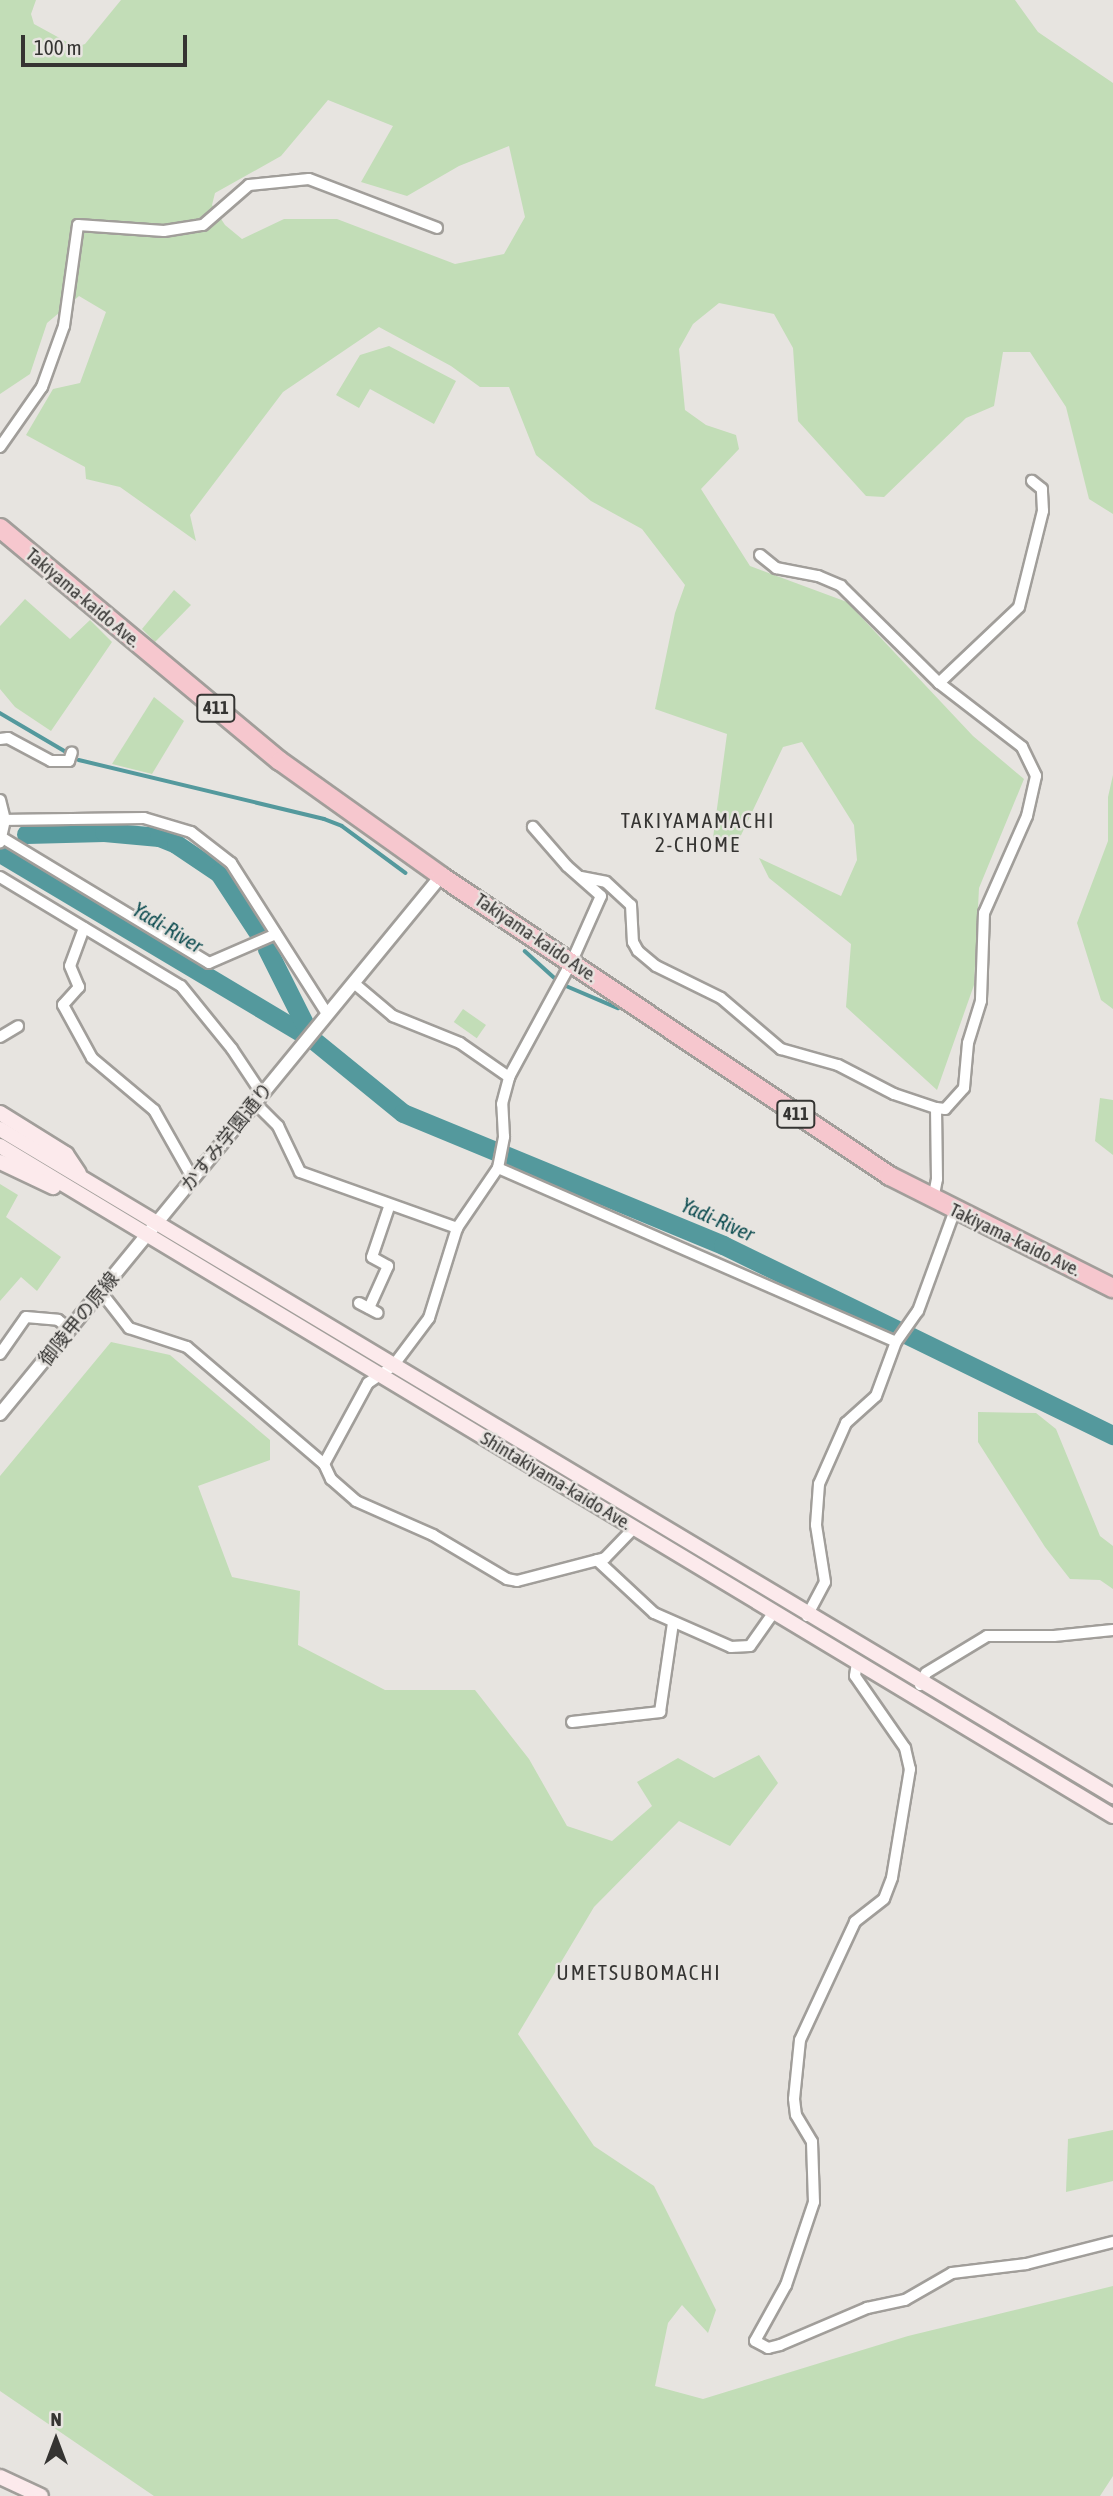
<!DOCTYPE html>
<html>
<head>
<meta charset="utf-8">
<style>
	body { margin:0 }
	#map { position:relative; width:1113px; height:2496px; overflow:hidden; background:#e7e4e0; font-family:"Asap Condensed","Noto Sans JP",sans-serif }
	div>[style] { position:absolute }
	[style*='--x'] { left:calc(var(--x)*1px); top:calc(var(--y)*1px); width:calc(var(--w)*1px); rotate:calc(var(--a)*1deg) }
	.green>* { inset:0; background:#c2ddb7; transform-origin:0 0 }
	.stream>* { height:3.5px; margin:-1.75px; padding:0 1.75px; transform-origin:1.75px; border-radius:1.75px; background:#54999d }
	.river>* { height:19px; margin:-9.5px; padding:0 9.5px; transform-origin:9.5px; border-radius:9.5px; background:#54999d }
	.roads { filter:drop-shadow(2px 0 #a19e9a) drop-shadow(-2px 0 #a19e9a) drop-shadow(0 2px #a19e9a) drop-shadow(0 -2px #a19e9a) }
	.minor>* { height:10px; margin:-5px; padding:0 5px; transform-origin:5px; border-radius:5px; background:#fff }
	.tertiary>* { height:12px; margin:-6px; padding:0 6px; transform-origin:6px; border-radius:6px; background:#fff }
	.secondary>* { height:14px; margin:-7px; padding:0 7px; transform-origin:7px; border-radius:7px; background:#fceaec }
	.trunk>* { height:18px; margin:-9px; padding:0 9px; transform-origin:9px; border-radius:9px; background:#f6c7ce }
	span { translate:-50% -50%; white-space:nowrap; text-align:center; line-height:1.15; -webkit-text-stroke:5px #e7e4e0; paint-order:stroke }
	.shield-label span { padding:2px 5px; background:#e7e4e0; border:2px solid; border-radius:5px; -webkit-text-stroke-width:0 }
	.shield-label { font-size:18px; color:#353432; font-weight:700 }
	.street-label { font-size:19px; color:#353432 }
	.neighbourhood-label { font-size:21px; color:#353432; letter-spacing:2px }
	.water-label { font-size:21px; color:#0e4d51; font-style:italic }
	.north { position:absolute; left:21px; top:2405px; width:70px; height:70px; -webkit-text-stroke:5px #e7e4e0; paint-order:stroke; rotate:0deg; font-size:19px; font-weight:700; line-height:28px; text-align:center; color:#353432 }
	.north::after { content:''; display:block; margin:auto; width:24px; height:32px; background:#353432; clip-path:polygon(50% 0,100% 100%,50% 72%,0 100%) }
	.scale { position:absolute; left:21px; top:35px; width:166px; height:32px; box-sizing:border-box; border:4px solid #353432; border-top:0; padding-left:9px; font-size:21px; line-height:24px; white-space:nowrap; color:#353432; -webkit-text-stroke:5px #e7e4e0; paint-order:stroke }
</style>
</head>
<body>
<div id="map">
	<div class="green">
		<div style="clip-path:polygon(evenodd,0 0,36px 0,31px 14px,34px 24px,76px 47px,85px 44px,121px 0,1015px 0,1038px 32px,1113px 83px,1113px 514px,1089px 499px,1066px 407px,1030px 352px,1003px 352px,994px 406px,966px 418px,884px 497px,866px 496px,798px 421px,793px 348px,774px 314px,719px 303px,693px 324px,679px 349px,685px 410px,706px 425px,736px 435px,739px 449px,701px 489px,750px 566px,847px 602px,973px 736px,1024px 779px,979px 888px,974px 985px,937px 1090px,846px 1007px,851px 944px,769px 878px,759px 858px,841px 896px,857px 860px,854px 825px,802px 742px,783px 747px,733px 852px,713px 838px,727px 734px,655px 709px,675px 613px,685px 585px,642px 529px,591px 501px,536px 455px,509px 387px,480px 387px,451px 366px,379px 327px,283px 392px,190px 515px,196px 541px,120px 487px,86px 479px,85px 467px,26px 435px,53px 389px,80px 383px,106px 312px,79px 296px,47px 323px,30px 374px,0 394px,0 0,328px 100px,393px 126px,361px 182px,407px 196px,459px 166px,509px 146px,525px 217px,504px 254px,455px 264px,337px 219px,284px 219px,242px 239px,225px 225px,212px 205px,215px 193px,281px 156px,328px 100px)"></div>
		<div style="clip-path:polygon(389px 346px,456px 381px,434px 424px,370px 389px,359px 408px,336px 395px,360px 355px)"></div>
		<div style="clip-path:polygon(174px 590px,191px 605px,155px 642px,142px 629px)"></div>
		<div style="clip-path:polygon(25px 599px,70px 639px,90px 620px,112px 642px,51px 731px,15px 707px,0 689px,0 626px)"></div>
		<div style="clip-path:polygon(154px 697px,184px 721px,152px 774px,112px 764px)"></div>
		<div style="clip-path:polygon(1113px 775px,1113px 1009px,1101px 1000px,1077px 923px,1108px 841px,1108px 797px)"></div>
		<div style="left:463px;top:1009px;width:28px;height:16px;rotate:35deg"></div>
		<div style="clip-path:polygon(1100px 1098px,1113px 1100px,1113px 1155px,1095px 1141px)"></div>
		<div style="clip-path:polygon(0 1184px,18px 1195px,6px 1217px,61px 1257px,37px 1291px,21px 1277px,0 1301px)"></div>
		<div style="clip-path:polygon(111px 1342px,170px 1355px,270px 1440px,270px 1460px,198px 1486px,232px 1577px,300px 1591px,298px 1645px,385px 1690px,475px 1690px,529px 1759px,567px 1826px,612px 1841px,652px 1806px,637px 1782px,678px 1758px,714px 1778px,759px 1755px,778px 1783px,730px 1846px,679px 1821px,594px 1907px,518px 2034px,594px 2146px,654px 2186px,716px 2310px,708px 2333px,682px 2305px,668px 2323px,655px 2386px,703px 2399px,908px 2336px,1113px 2286px,1113px 2476px,1100px 2496px,154px 2496px,0 2391px,0 1476px)"></div>
		<div style="clip-path:polygon(978px 1412px,1036px 1413px,1056px 1429px,1100px 1536px,1113px 1546px,1113px 1589px,1100px 1580px,1070px 1579px,1045px 1547px,978px 1442px)"></div>
		<div style="clip-path:polygon(1113px 2130px,1113px 2181px,1066px 2192px,1068px 2139px)"></div>
	</div>
	<div class="stream">
		<div style="--x:0;--y:713;--w:79;--a:30.5"></div>
		<div style="--x:79;--y:760;--w:252;--a:13.5"></div>
		<div style="--x:324;--y:819;--w:19;--a:21"></div>
		<div style="--x:342;--y:826;--w:79;--a:36.3"></div>
		<div style="--x:525;--y:951;--w:43;--a:42.2"></div>
		<div style="--x:564;--y:985;--w:59;--a:23.1"></div>
	</div>
	<div class="river">
		<div style="--x:26;--y:834;--w:78;--a:-1.5"></div>
		<div style="--x:104;--y:832;--w:55;--a:5.2"></div>
		<div style="--x:159;--y:837;--w:18;--a:22"></div>
		<div style="--x:176;--y:844;--w:52;--a:34"></div>
		<div style="--x:219;--y:873;--w:69;--a:56.8"></div>
		<div style="--x:0;--y:853;--w:363;--a:30.8"></div>
		<div style="--x:312;--y:1039;--w:117;--a:39.1"></div>
		<div style="--x:403;--y:1113;--w:346;--a:22.4"></div>
		<div style="--x:723;--y:1245;--w:434;--a:26"></div>
		<div style="--x:267;--y:949;--w:101;--a:63.4"></div>
	</div>
	<div class="roads">
		<div class="minor">
			<div style="--x:0;--y:447;--w:73;--a:-55"></div>
			<div style="--x:42;--y:387;--w:65;--a:-70.2"></div>
			<div style="--x:64;--y:326;--w:102;--a:-82.1"></div>
			<div style="--x:78;--y:225;--w:86;--a:4"></div>
			<div style="--x:164;--y:231;--w:39;--a:-9"></div>
			<div style="--x:203;--y:225;--w:61;--a:-41"></div>
			<div style="--x:249;--y:185;--w:60;--a:-5.7"></div>
			<div style="--x:309;--y:179;--w:137;--a:20.9"></div>
			<div style="--x:760;--y:555;--w:21;--a:39"></div>
			<div style="--x:776;--y:568;--w:43;--a:10.8"></div>
			<div style="--x:818;--y:576;--w:25;--a:23"></div>
			<div style="--x:841;--y:586;--w:138;--a:44.7"></div>
			<div style="--x:939;--y:683;--w:105;--a:37.6"></div>
			<div style="--x:1022;--y:747;--w:32;--a:64"></div>
			<div style="--x:1036;--y:776;--w:41;--a:102.7"></div>
			<div style="--x:1027;--y:816;--w:106;--a:113.9"></div>
			<div style="--x:984;--y:913;--w:88;--a:92"></div>
			<div style="--x:981;--y:1001;--w:44;--a:107.2"></div>
			<div style="--x:968;--y:1043;--w:45;--a:95.1"></div>
			<div style="--x:964;--y:1088;--w:28;--a:132"></div>
			<div style="--x:945;--y:1109;--w:9;--a:-174"></div>
			<div style="--x:936;--y:1108;--w:71;--a:89.2"></div>
			<div style="--x:937;--y:1179;--w:21;--a:101"></div>
			<div style="--x:939;--y:683;--w:110;--a:-43.5"></div>
			<div style="--x:1019;--y:607;--w:99;--a:-76"></div>
			<div style="--x:1043;--y:511;--w:22;--a:-93"></div>
			<div style="--x:1042;--y:489;--w:13;--a:-141"></div>
			<div style="--x:0;--y:739;--w:8;--a:-7"></div>
			<div style="--x:8;--y:738;--w:49;--a:28.1"></div>
			<div style="--x:51;--y:761;--w:18;--a:0"></div>
			<div style="--x:69;--y:761;--w:9;--a:-72"></div>
			<div style="--x:0;--y:800;--w:21;--a:76"></div>
			<div style="--x:5;--y:820;--w:23;--a:103"></div>
			<div style="--x:0;--y:820;--w:144;--a:-0.8"></div>
			<div style="--x:144;--y:818;--w:49;--a:16.6"></div>
			<div style="--x:191;--y:832;--w:51;--a:37.8"></div>
			<div style="--x:231;--y:863;--w:180;--a:57.5"></div>
			<div style="--x:1;--y:837;--w:243;--a:31.2"></div>
			<div style="--x:209;--y:963;--w:73;--a:-23.4"></div>
			<div style="--x:0;--y:877;--w:211;--a:31.1"></div>
			<div style="--x:181;--y:986;--w:81;--a:51"></div>
			<div style="--x:232;--y:1049;--w:54;--a:56.3"></div>
			<div style="--x:581;--y:877;--w:25;--a:11"></div>
			<div style="--x:606;--y:882;--w:34;--a:43"></div>
			<div style="--x:631;--y:905;--w:37;--a:87"></div>
			<div style="--x:633;--y:942;--w:10;--a:61"></div>
			<div style="--x:638;--y:951;--w:23;--a:40"></div>
			<div style="--x:656;--y:966;--w:72;--a:26.2"></div>
			<div style="--x:721;--y:998;--w:79;--a:40.4"></div>
			<div style="--x:781;--y:1049;--w:59;--a:15.7"></div>
			<div style="--x:838;--y:1065;--w:63;--a:27.4"></div>
			<div style="--x:894;--y:1094;--w:44;--a:18.4"></div>
			<div style="--x:84;--y:928;--w:40;--a:110.2"></div>
			<div style="--x:70;--y:966;--w:23;--a:67"></div>
			<div style="--x:79;--y:987;--w:24;--a:132"></div>
			<div style="--x:63;--y:1005;--w:60;--a:61.3"></div>
			<div style="--x:92;--y:1058;--w:81;--a:40"></div>
			<div style="--x:154;--y:1110;--w:79;--a:60.5"></div>
			<div style="--x:355;--y:984;--w:50;--a:40.1"></div>
			<div style="--x:393;--y:1016;--w:72;--a:21.9"></div>
			<div style="--x:460;--y:1043;--w:60;--a:34.8"></div>
			<div style="--x:0;--y:1037;--w:21;--a:-31"></div>
			<div style="--x:255;--y:1103;--w:33;--a:45"></div>
			<div style="--x:278;--y:1126;--w:51;--a:64.4"></div>
			<div style="--x:300;--y:1172;--w:167;--a:19.6"></div>
			<div style="--x:498;--y:1168;--w:434;--a:23.6"></div>
			<div style="--x:101;--y:1292;--w:46;--a:52.1"></div>
			<div style="--x:129;--y:1328;--w:61;--a:18.1"></div>
			<div style="--x:187;--y:1347;--w:180;--a:40.5"></div>
			<div style="--x:324;--y:1464;--w:17;--a:65"></div>
			<div style="--x:331;--y:1479;--w:33;--a:41"></div>
			<div style="--x:356;--y:1501;--w:84;--a:23.8"></div>
			<div style="--x:433;--y:1535;--w:86;--a:30.7"></div>
			<div style="--x:507;--y:1579;--w:10;--a:11"></div>
			<div style="--x:517;--y:1581;--w:91;--a:-14.6"></div>
			<div style="--x:605;--y:1558;--w:42;--a:-46"></div>
			<div style="--x:359;--y:1303;--w:21;--a:28"></div>
			<div style="--x:369;--y:1308;--w:46;--a:-65.7"></div>
			<div style="--x:388;--y:1266;--w:18;--a:-151"></div>
			<div style="--x:372;--y:1257;--w:53;--a:-71.2"></div>
			<div style="--x:0;--y:1354;--w:45;--a:-54.9"></div>
			<div style="--x:26;--y:1317;--w:32;--a:5"></div>
			<div style="--x:58;--y:1320;--w:15;--a:37"></div>
			<div style="--x:324;--y:1464;--w:92;--a:-61.5"></div>
			<div style="--x:368;--y:1383;--w:30;--a:-34"></div>
			<div style="--x:393;--y:1366;--w:60;--a:-53.1"></div>
			<div style="--x:429;--y:1318;--w:94;--a:-72.7"></div>
			<div style="--x:457;--y:1228;--w:73;--a:-55.7"></div>
			<div style="--x:498;--y:1168;--w:32;--a:-79"></div>
			<div style="--x:504;--y:1137;--w:33;--a:-93"></div>
			<div style="--x:502;--y:1104;--w:28;--a:-75"></div>
			<div style="--x:509;--y:1077;--w:132;--a:-61.5"></div>
			<div style="--x:572;--y:961;--w:71;--a:-66"></div>
			<div style="--x:601;--y:896;--w:45;--a:-138.6"></div>
			<div style="--x:567;--y:866;--w:52;--a:-131.1"></div>
			<div style="--x:597;--y:1560;--w:78;--a:42.9"></div>
			<div style="--x:654;--y:1613;--w:84;--a:23.8"></div>
			<div style="--x:731;--y:1647;--w:19;--a:-3"></div>
			<div style="--x:750;--y:1646;--w:42;--a:-54.8"></div>
			<div style="--x:807;--y:1616;--w:38;--a:-62"></div>
			<div style="--x:825;--y:1582;--w:58;--a:-99"></div>
			<div style="--x:816;--y:1525;--w:41;--a:-85.8"></div>
			<div style="--x:819;--y:1484;--w:67;--a:-66.1"></div>
			<div style="--x:846;--y:1423;--w:40;--a:-42"></div>
			<div style="--x:876;--y:1396;--w:58;--a:-69.7"></div>
			<div style="--x:896;--y:1342;--w:38;--a:-55"></div>
			<div style="--x:918;--y:1311;--w:108;--a:-69.9"></div>
			<div style="--x:857;--y:1663;--w:13;--a:99"></div>
			<div style="--x:855;--y:1676;--w:88;--a:55.2"></div>
			<div style="--x:905;--y:1748;--w:22;--a:77"></div>
			<div style="--x:910;--y:1769;--w:110;--a:99.4"></div>
			<div style="--x:892;--y:1878;--w:22;--a:111"></div>
			<div style="--x:884;--y:1899;--w:37;--a:142"></div>
			<div style="--x:855;--y:1922;--w:130;--a:115"></div>
			<div style="--x:800;--y:2040;--w:59;--a:95.8"></div>
			<div style="--x:794;--y:2099;--w:16;--a:83"></div>
			<div style="--x:796;--y:2115;--w:31;--a:59"></div>
			<div style="--x:812;--y:2142;--w:60;--a:88.1"></div>
			<div style="--x:814;--y:2202;--w:88;--a:108.6"></div>
			<div style="--x:786;--y:2285;--w:64;--a:119"></div>
			<div style="--x:755;--y:2341;--w:15;--a:28"></div>
			<div style="--x:768;--y:2348;--w:12;--a:-14"></div>
			<div style="--x:780;--y:2345;--w:95;--a:-23"></div>
			<div style="--x:867;--y:2308;--w:39;--a:-12"></div>
			<div style="--x:905;--y:2300;--w:54;--a:-29.9"></div>
			<div style="--x:952;--y:2273;--w:75;--a:-6.9"></div>
			<div style="--x:1026;--y:2264;--w:90;--a:-14.2"></div>
			<div style="--x:920;--y:1685;--w:13;--a:-63"></div>
			<div style="--x:926;--y:1673;--w:71;--a:-31.2"></div>
			<div style="--x:987;--y:1636;--w:67;--a:0"></div>
			<div style="--x:1054;--y:1636;--w:59;--a:-5.8"></div>
			<div style="--x:572;--y:1722;--w:89;--a:-6.5"></div>
			<div style="--x:660;--y:1712;--w:90;--a:-81.7"></div>
		</div>
		<div class="tertiary">
			<div style="--x:0;--y:1414;--w:696;--a:-50.66"></div>
		</div>
		<div class="secondary">
			<div style="--x:0;--y:1113;--w:78;--a:31.8"></div>
			<div style="--x:66;--y:1154;--w:23;--a:56"></div>
			<div style="--x:0;--y:1129;--w:1298;--a:30.93"></div>
			<div style="--x:0;--y:1146;--w:1299;--a:31.05"></div>
			<div style="--x:0;--y:1162;--w:59;--a:25.3"></div>
			<div style="--x:0;--y:2477;--w:45;--a:24.9"></div>
		</div>
		<div class="trunk">
			<div style="--x:0;--y:528;--w:364;--a:39.8"></div>
			<div style="--x:280;--y:761;--w:198;--a:35.5"></div>
			<div style="--x:441;--y:876;--w:540;--a:33.75"></div>
			<div style="--x:890;--y:1176;--w:250;--a:26.7"></div>
		</div>
	</div>
	<div class="shield-label">
		<span style="left:216px;top:708px">411</span>
		<span style="left:796px;top:1114px">411</span>
	</div>
	<div class="street-label">
		<span style="left:83px;top:598px;rotate:40deg">Takiyama-kaido Ave.</span>
		<span style="left:536px;top:938px;rotate:34deg">Takiyama-kaido Ave.</span>
		<span style="left:227px;top:1137px;rotate:-51deg">かすみ学園通り</span>
		<span style="left:1015px;top:1240px;rotate:26deg">Takiyama-kaido Ave.</span>
		<span style="left:79px;top:1319px;rotate:-51deg">御陵甲の原線</span>
		<span style="left:556px;top:1481px;rotate:31deg">Shintakiyama-kaido Ave.</span>
	</div>
	<div class="neighbourhood-label">
		<span style="left:698px;top:832px">TAKIYAMAMACHI<br>2-CHOME</span>
		<span style="left:639px;top:1972px">UMETSUBOMACHI</span>
	</div>
	<div class="water-label">
		<span style="left:168px;top:927px;rotate:31deg">Yadi-River</span>
		<span style="left:718px;top:1219px;rotate:24deg">Yadi-River</span>
	</div>
	<div class="north">N</div>
	<div class="scale">100 m</div>
</div>
</body>
</html>
